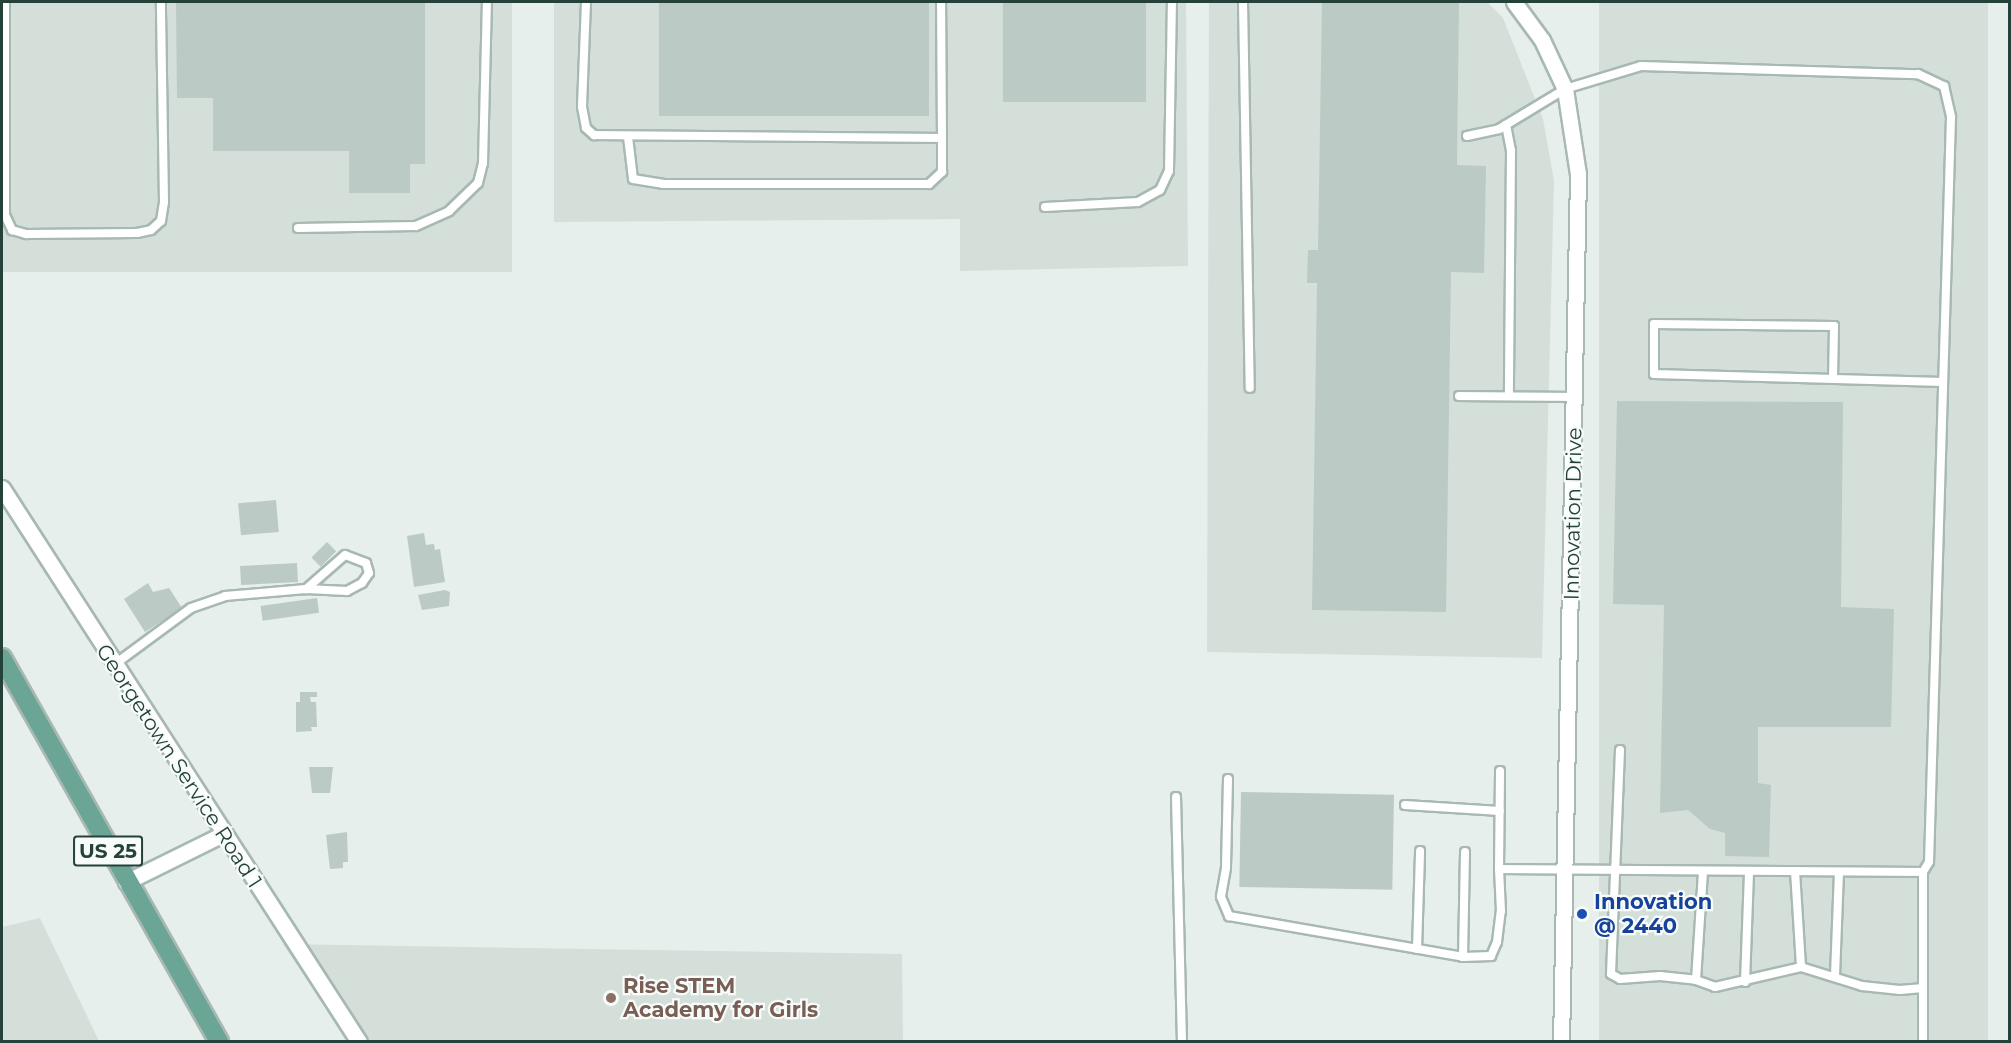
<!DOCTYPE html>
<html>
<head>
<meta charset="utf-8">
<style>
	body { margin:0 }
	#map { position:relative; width:2011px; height:1043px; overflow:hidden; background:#e6efeb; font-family:Montserrat,sans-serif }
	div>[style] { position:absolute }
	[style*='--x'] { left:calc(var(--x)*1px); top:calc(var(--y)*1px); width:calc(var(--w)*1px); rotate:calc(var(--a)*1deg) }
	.built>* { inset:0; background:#d4dfda; transform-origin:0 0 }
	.building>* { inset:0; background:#bbcac4; transform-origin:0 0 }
	.roads { filter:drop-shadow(2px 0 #a8b8b2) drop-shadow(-2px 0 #a8b8b2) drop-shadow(0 2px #a8b8b2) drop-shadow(0 -2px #a8b8b2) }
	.service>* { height:8px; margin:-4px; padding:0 4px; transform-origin:4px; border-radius:4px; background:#fff }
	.minor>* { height:15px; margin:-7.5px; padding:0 7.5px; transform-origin:7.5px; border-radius:7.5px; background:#fff }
	.primary>* { height:18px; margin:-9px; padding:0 9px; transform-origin:9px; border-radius:9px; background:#6aa596 }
	.dots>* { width:16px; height:16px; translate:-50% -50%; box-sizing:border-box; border:3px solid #f7fbf9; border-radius:50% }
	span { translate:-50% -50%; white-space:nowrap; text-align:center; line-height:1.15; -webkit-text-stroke:4.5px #f7fbf9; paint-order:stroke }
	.shield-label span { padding:2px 4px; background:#f7fbf9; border:2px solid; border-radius:4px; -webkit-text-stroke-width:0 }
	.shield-label { font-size:20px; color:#24423a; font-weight:700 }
	.street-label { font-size:21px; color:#24423a }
	.transit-label { font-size:21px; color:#164399; font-weight:700 }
	.left { translate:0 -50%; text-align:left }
	.education-label { font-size:21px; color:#785e54; font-weight:700 }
	.frame { position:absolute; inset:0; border:3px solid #24423a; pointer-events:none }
</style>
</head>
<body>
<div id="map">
	<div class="built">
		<div style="left:2px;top:2px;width:510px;height:270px"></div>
		<div style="clip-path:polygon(554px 2px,1186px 2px,1188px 266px,960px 271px,960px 219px,554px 222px)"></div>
		<div style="clip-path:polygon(1209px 2px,1487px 2px,1503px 18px,1543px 119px,1554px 181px,1542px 658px,1207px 652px)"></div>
		<div style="left:1599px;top:2px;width:389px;height:1040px"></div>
		<div style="clip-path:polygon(40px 918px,99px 1041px,2px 1041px,2px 927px)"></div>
		<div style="clip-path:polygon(283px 944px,902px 954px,903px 1041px,349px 1041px)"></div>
	</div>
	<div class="building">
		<div style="clip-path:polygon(176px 2px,425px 2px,425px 164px,410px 164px,410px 193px,349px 193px,349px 151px,213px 151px,213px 98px,177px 98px)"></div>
		<div style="left:659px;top:2px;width:270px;height:114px"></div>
		<div style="left:1003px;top:2px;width:143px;height:100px"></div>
		<div style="clip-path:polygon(1322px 2px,1459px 2px,1457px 165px,1486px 166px,1484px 273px,1451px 272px,1446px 612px,1312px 610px,1317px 283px,1307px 283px,1308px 250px,1318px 250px)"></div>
		<div style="clip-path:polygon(1617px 401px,1843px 402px,1841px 607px,1894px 609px,1891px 727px,1758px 727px,1758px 783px,1771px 785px,1769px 857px,1725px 856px,1725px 833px,1710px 829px,1688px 810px,1660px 813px,1664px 605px,1613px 604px)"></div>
		<div style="left:276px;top:500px;width:32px;height:38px;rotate:85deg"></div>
		<div style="clip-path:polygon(424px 533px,426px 545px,434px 544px,435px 550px,440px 549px,445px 582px,414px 587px,407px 536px)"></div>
		<div style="left:327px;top:542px;width:13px;height:22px;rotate:45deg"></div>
		<div style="left:297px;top:563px;width:19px;height:57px;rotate:87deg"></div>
		<div style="clip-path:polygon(148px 583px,153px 592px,169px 588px,182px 608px,145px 632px,124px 599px)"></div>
		<div style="clip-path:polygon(445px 590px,450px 592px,449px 606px,422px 610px,418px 595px)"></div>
		<div style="left:317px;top:598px;width:15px;height:57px;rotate:82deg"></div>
		<div style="clip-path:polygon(300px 692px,317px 692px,317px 697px,310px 697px,311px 702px,316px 702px,317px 727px,311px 727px,312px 731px,296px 732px,296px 702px,300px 702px)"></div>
		<div style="clip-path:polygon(309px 767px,333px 767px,330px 793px,312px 793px)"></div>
		<div style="left:1241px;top:792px;width:153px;height:95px;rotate:1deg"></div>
		<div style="clip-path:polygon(347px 832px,348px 862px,343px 862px,343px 868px,330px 869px,326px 835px)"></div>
	</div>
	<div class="roads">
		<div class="service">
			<div style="--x:5;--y:2;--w:213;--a:90"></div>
			<div style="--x:5;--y:215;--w:17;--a:65"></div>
			<div style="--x:12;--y:230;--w:15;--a:16"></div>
			<div style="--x:26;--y:234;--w:111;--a:-0.5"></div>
			<div style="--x:137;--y:233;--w:14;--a:-12"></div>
			<div style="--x:151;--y:230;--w:13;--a:-42"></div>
			<div style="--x:161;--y:221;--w:19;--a:-81"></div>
			<div style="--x:164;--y:202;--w:200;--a:-90.9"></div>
			<div style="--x:586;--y:2;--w:105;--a:92.2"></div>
			<div style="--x:582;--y:107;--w:21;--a:79"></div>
			<div style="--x:586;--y:128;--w:11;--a:41"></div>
			<div style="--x:594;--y:135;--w:348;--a:0.5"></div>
			<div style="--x:942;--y:138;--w:136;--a:-90.4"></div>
			<div style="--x:1243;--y:2;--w:386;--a:89"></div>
			<div style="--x:1506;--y:125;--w:26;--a:79"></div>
			<div style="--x:1511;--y:151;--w:245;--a:90.5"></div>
			<div style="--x:1467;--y:136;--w:33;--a:-12"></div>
			<div style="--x:1499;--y:129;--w:77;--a:-31.2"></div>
			<div style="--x:1565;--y:89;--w:79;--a:-16.8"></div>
			<div style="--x:1641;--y:66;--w:277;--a:1.7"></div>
			<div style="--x:1918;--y:74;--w:29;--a:25"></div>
			<div style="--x:1944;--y:86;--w:32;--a:77"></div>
			<div style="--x:1951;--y:117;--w:745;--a:91.69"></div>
			<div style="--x:1929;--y:862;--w:12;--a:121"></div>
			<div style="--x:628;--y:137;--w:42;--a:83.2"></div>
			<div style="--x:633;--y:179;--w:30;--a:9"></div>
			<div style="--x:663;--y:184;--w:266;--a:0"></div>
			<div style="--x:929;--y:184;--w:18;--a:-43"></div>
			<div style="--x:942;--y:172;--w:34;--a:-90"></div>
			<div style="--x:1045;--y:207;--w:93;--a:-3.1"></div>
			<div style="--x:1138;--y:202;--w:25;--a:-29"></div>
			<div style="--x:1160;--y:190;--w:21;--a:-65"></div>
			<div style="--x:1169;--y:171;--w:169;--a:-89"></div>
			<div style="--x:298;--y:228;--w:118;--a:-1"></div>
			<div style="--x:416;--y:226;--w:36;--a:-24"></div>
			<div style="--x:449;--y:211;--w:40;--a:-44"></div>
			<div style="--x:478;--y:183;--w:21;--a:-76"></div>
			<div style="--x:483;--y:163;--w:161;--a:-88.6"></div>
			<div style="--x:1833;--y:379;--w:53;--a:-88.9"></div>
			<div style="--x:1834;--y:326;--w:180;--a:-179.4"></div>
			<div style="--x:1654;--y:324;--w:50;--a:90"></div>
			<div style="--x:1654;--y:374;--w:289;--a:1.6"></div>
			<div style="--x:1459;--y:396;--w:115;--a:0.5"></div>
			<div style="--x:115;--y:664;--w:94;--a:-36.4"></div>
			<div style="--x:191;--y:608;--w:36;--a:-19"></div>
			<div style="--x:225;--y:596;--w:81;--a:-4.9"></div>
			<div style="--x:306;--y:589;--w:41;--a:2.8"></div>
			<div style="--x:347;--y:591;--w:17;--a:-28"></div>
			<div style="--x:362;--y:583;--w:12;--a:-55"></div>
			<div style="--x:369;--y:573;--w:10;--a:-107"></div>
			<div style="--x:366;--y:563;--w:22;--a:-159"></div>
			<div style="--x:345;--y:555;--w:52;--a:138.9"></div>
			<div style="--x:1620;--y:750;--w:224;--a:92.3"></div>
			<div style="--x:1611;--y:974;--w:10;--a:29"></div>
			<div style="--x:1620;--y:979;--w:40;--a:-4.3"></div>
			<div style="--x:1660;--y:976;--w:36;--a:6"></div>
			<div style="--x:1696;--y:980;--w:20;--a:20"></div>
			<div style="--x:1715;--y:987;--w:88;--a:-13.1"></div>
			<div style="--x:1801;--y:967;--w:64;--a:17.3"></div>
			<div style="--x:1862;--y:986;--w:38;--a:6"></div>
			<div style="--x:1900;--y:990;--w:23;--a:-5"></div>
			<div style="--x:1228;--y:779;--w:89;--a:91.3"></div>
			<div style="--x:1226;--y:868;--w:29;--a:100"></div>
			<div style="--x:1221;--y:897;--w:21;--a:67"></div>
			<div style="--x:1229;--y:916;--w:238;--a:9.9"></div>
			<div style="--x:1463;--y:957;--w:28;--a:-2"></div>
			<div style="--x:1491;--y:956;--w:15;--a:-67"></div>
			<div style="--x:1497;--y:942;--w:31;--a:-83"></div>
			<div style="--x:1501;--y:911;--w:42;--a:-92.7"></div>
			<div style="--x:1499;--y:869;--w:424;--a:0.4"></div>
			<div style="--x:1923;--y:872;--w:170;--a:90"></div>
			<div style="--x:1176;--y:797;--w:245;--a:88.6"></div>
			<div style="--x:1405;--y:805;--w:95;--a:3.6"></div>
			<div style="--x:1499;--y:869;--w:98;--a:-89.4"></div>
			<div style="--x:1795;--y:871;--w:96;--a:86.4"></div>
			<div style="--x:1417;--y:949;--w:98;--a:-88.2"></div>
			<div style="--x:1463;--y:957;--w:105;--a:-88.9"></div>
			<div style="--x:1835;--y:976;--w:104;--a:-87.8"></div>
			<div style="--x:1696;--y:980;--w:109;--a:-86.3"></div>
			<div style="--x:1745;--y:982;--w:111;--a:-87.9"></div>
		</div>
		<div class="minor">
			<div style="--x:1514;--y:2;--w:47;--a:53.6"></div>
			<div style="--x:1542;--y:40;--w:54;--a:64.9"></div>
			<div style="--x:1565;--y:89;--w:86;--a:81.3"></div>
			<div style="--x:1578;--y:174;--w:868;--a:91.12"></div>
			<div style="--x:2;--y:488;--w:659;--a:57.2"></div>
			<div style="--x:126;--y:882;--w:108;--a:-26.3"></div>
		</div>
		<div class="primary">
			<div style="--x:2;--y:658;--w:441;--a:60.5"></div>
		</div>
	</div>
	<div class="dots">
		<div style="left:1582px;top:914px;background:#1a4fb4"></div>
		<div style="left:611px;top:998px;background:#8d6e63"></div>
	</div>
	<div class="shield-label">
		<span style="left:108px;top:851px">US 25</span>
	</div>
	<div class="street-label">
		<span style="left:1573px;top:514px;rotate:-89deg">Innovation Drive</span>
		<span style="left:179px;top:766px;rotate:57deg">Georgetown Service Road 1</span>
	</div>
	<div class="transit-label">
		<span class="left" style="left:1594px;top:914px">Innovation<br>@ 2440</span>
	</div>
	<div class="education-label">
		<span class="left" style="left:623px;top:998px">Rise STEM<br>Academy for Girls</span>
	</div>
	<div class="frame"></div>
</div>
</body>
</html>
